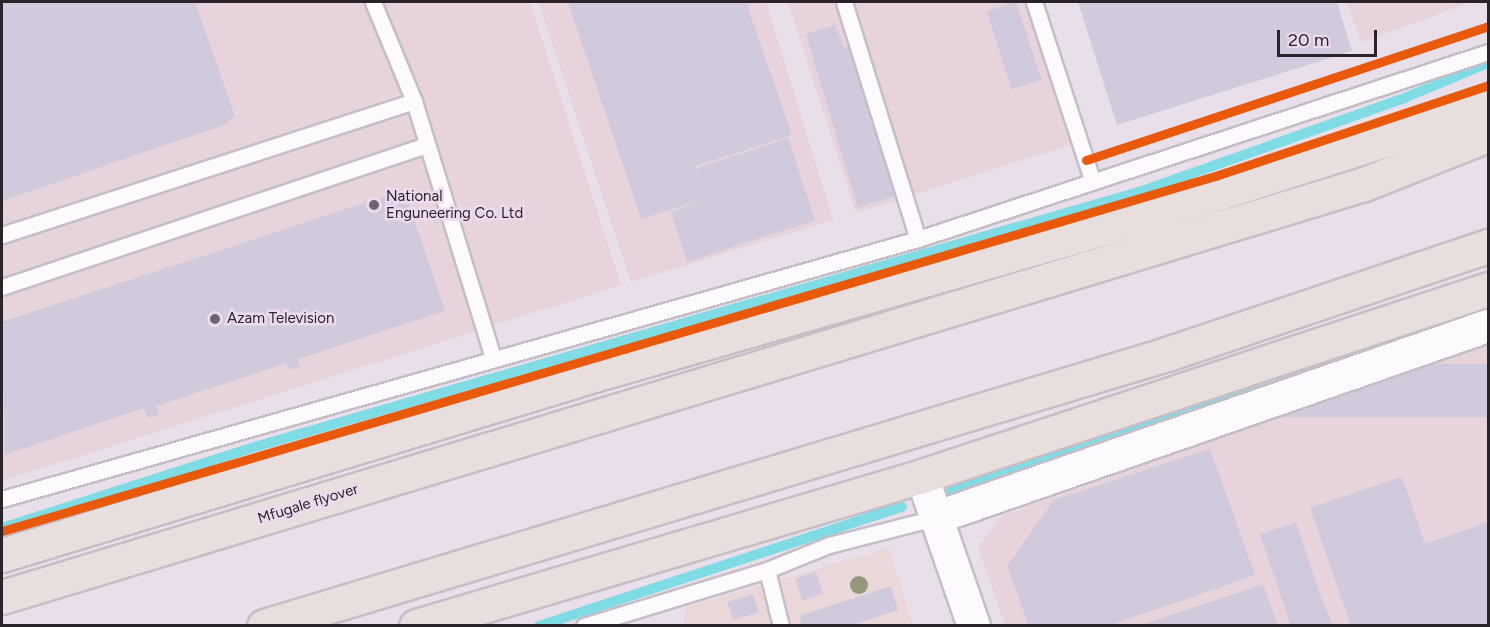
<!DOCTYPE html>
<html>
<head>
<meta charset="utf-8">
<style>
	body { margin:0 }
	#map { position:relative; width:1490px; height:627px; overflow:hidden; background:#e9dfea; font-family:Figtree,sans-serif }
	div>[style] { position:absolute }
	[style*='--x'] { left:calc(var(--x)*1px); top:calc(var(--y)*1px); width:calc(var(--w)*1px); rotate:calc(var(--a)*1deg) }
	.commercial>* { inset:0; background:#ead7d9 }
	.industrial>* { inset:0; background:#e6d3db }
	.stream>* { height:10px; margin:-5px; padding:0 5px; transform-origin:5px; border-radius:5px; background:#7fdce4 }
	.building>* { inset:0; background:#d1cadc; transform-origin:0 0 }
	.roads { filter:drop-shadow(2px 0 #c6bec7) drop-shadow(-2px 0 #c6bec7) drop-shadow(0 2px #c6bec7) drop-shadow(0 -2px #c6bec7) }
	.service>* { height:15px; margin:-7.5px; padding:0 7.5px; transform-origin:7.5px; border-radius:7.5px; background:#fcfafc }
	.minor>* { height:32px; margin:-16px; padding:0 16px; transform-origin:16px; border-radius:16px; background:#fcfafc }
	.trunk>* { height:33px; margin:-16.5px; padding:0 16.5px; transform-origin:16.5px; border-radius:16.5px; background:#e8dede }
	.cycleway>* { height:9px; margin:-4.5px; padding:0 4.5px; transform-origin:4.5px; border-radius:4.5px; background:#e8590c }
	.trees>* { width:18px; height:18px; margin:-9px; border-radius:50%; background:#93987b }
	.dots>* { width:16px; height:16px; translate:-50% -50%; box-sizing:border-box; border:3px solid #eddaef; border-radius:50% }
	span { translate:-50% -50%; white-space:nowrap; text-align:center; line-height:1.15; -webkit-text-stroke:5px #eddaef; paint-order:stroke }
	.poi-label { font-size:15px; color:#2a232a }
	.left { translate:0 -50%; text-align:left }
	.street-label { font-size:15px; color:#2a232a }
	.frame { position:absolute; inset:0; border:3px solid #2a232a; pointer-events:none }
	.scale { position:absolute; left:1277px; top:30px; width:100px; height:27px; box-sizing:border-box; border:3px solid #2a232a; border-top:0; padding-left:8px; font-size:18px; line-height:21px; white-space:nowrap; color:#2a232a; -webkit-text-stroke:4px #eddaef; paint-order:stroke }
</style>
</head>
<body>
<div id="map">
	<div class="commercial">
		<div style="clip-path:polygon(889px 548px,913px 625px,684px 626px,686px 607px)"></div>
	</div>
	<div class="industrial">
		<div style="clip-path:polygon(2px 2px,530px 2px,621px 285px,2px 481px)"></div>
		<div style="clip-path:polygon(538px 2px,766px 2px,833px 220px,631px 282px)"></div>
		<div style="clip-path:polygon(788px 2px,1025px 2px,1070px 145px,856px 213px)"></div>
		<div style="clip-path:polygon(1347px 2px,1471px 2px,1361px 42px)"></div>
		<div style="clip-path:polygon(1488px 343px,1488px 625px,1005px 625px,978px 548px,1001px 516px)"></div>
	</div>
	<div class="stream">
		<div style="--x:933;--y:496;--w:354;--a:-18.1"></div>
		<div style="--x:2;--y:528;--w:269;--a:-17.8"></div>
		<div style="--x:258;--y:446;--w:920;--a:-16.09"></div>
		<div style="--x:1142;--y:191;--w:281;--a:-19.5"></div>
		<div style="--x:1407;--y:97;--w:88;--a:-22.8"></div>
		<div style="--x:539;--y:626;--w:382;--a:-18.2"></div>
	</div>
	<div class="building">
		<div style="clip-path:polygon(2px 2px,195px 2px,235px 116px,224px 125px,2px 201px)"></div>
		<div style="clip-path:polygon(568px 2px,746px 2px,792px 135px,695px 166px,700px 180px,697px 168px,788px 138px,815px 220px,687px 262px,671px 212px,706px 198px,641px 219px)"></div>
		<div style="left:1016px;top:2px;width:82px;height:31px;rotate:72deg"></div>
		<div style="clip-path:polygon(1078px 2px,1337px 2px,1352px 51px,1117px 125px)"></div>
		<div style="clip-path:polygon(835px 25px,844px 48px,850px 46px,898px 195px,858px 208px,806px 34px)"></div>
		<div style="clip-path:polygon(404px 190px,445px 311px,298px 359px,300px 366px,289px 370px,286px 363px,156px 406px,159px 415px,148px 418px,144px 408px,5px 455px,2px 322px)"></div>
		<div style="left:1488px;top:364px;width:53px;height:231px;rotate:90deg"></div>
		<div style="clip-path:polygon(1210px 449px,1255px 575px,1108px 626px,1029px 626px,1007px 566px,1054px 500px)"></div>
		<div style="clip-path:polygon(1402px 477px,1425px 544px,1488px 522px,1488px 626px,1351px 626px,1310px 508px)"></div>
		<div style="clip-path:polygon(1296px 522px,1321px 597px,1333px 626px,1291px 626px,1260px 534px)"></div>
		<div style="left:816px;top:572px;width:23px;height:22px;rotate:72deg"></div>
		<div style="clip-path:polygon(1263px 584px,1278px 626px,1142px 626px,1142px 625px)"></div>
		<div style="clip-path:polygon(891px 586px,898px 610px,849px 626px,802px 626px,799px 616px)"></div>
		<div style="left:753px;top:594px;width:19px;height:27px;rotate:72deg"></div>
	</div>
	<div class="roads">
		<div class="service">
			<div style="--x:373;--y:2;--w:107;--a:67.5"></div>
			<div style="--x:414;--y:101;--w:268;--a:72.9"></div>
			<div style="--x:844;--y:2;--w:248;--a:72.7"></div>
			<div style="--x:1034;--y:2;--w:189;--a:71.9"></div>
			<div style="--x:2;--y:235;--w:433;--a:-18"></div>
			<div style="--x:2;--y:287;--w:447;--a:-18.5"></div>
			<div style="--x:2;--y:499;--w:952;--a:-15.85"></div>
			<div style="--x:918;--y:239;--w:600;--a:-18.16"></div>
			<div style="--x:767;--y:570;--w:58;--a:76"></div>
			<div style="--x:584;--y:626;--w:191;--a:-17"></div>
			<div style="--x:767;--y:570;--w:67;--a:-22"></div>
			<div style="--x:829;--y:545;--w:113;--a:-14.4"></div>
		</div>
		<div class="minor">
			<div style="--x:922;--y:476;--w:159;--a:70.9"></div>
			<div style="--x:938;--y:517;--w:582;--a:-19.15"></div>
		</div>
		<div class="trunk">
			<div style="--x:2;--y:555;--w:619;--a:-16.91"></div>
			<div style="--x:594;--y:375;--w:582;--a:-16.07"></div>
			<div style="--x:1153;--y:214;--w:352;--a:-17.7"></div>
			<div style="--x:2;--y:597;--w:1423;--a:-16.87"></div>
			<div style="--x:1364;--y:184;--w:133;--a:-21.6"></div>
			<div style="--x:264;--y:626;--w:943;--a:-16.76"></div>
			<div style="--x:1167;--y:354;--w:339;--a:-18.6"></div>
			<div style="--x:416;--y:626;--w:528;--a:-16.51"></div>
			<div style="--x:922;--y:476;--w:596;--a:-18.28"></div>
		</div>
	</div>
	<div class="cycleway">
		<div style="--x:1086;--y:160;--w:424;--a:-18.4"></div>
		<div style="--x:2;--y:531;--w:1264;--a:-16.31"></div>
		<div style="--x:1215;--y:176;--w:288;--a:-18.4"></div>
	</div>
	<div class="trees">
		<div style="left:859px;top:585px"></div>
	</div>
	<div class="dots">
		<div style="left:374px;top:205px;background:#6d656d"></div>
		<div style="left:215px;top:319px;background:#6d656d"></div>
	</div>
	<div class="poi-label">
		<span class="left" style="left:386px;top:205px">National<br>Enguneering Co. Ltd</span>
		<span class="left" style="left:227px;top:319px">Azam Television</span>
	</div>
	<div class="street-label">
		<span style="left:308px;top:504px;rotate:-17deg">Mfugale flyover</span>
	</div>
	<div class="frame"></div>
	<div class="scale">20 m</div>
</div>
</body>
</html>
